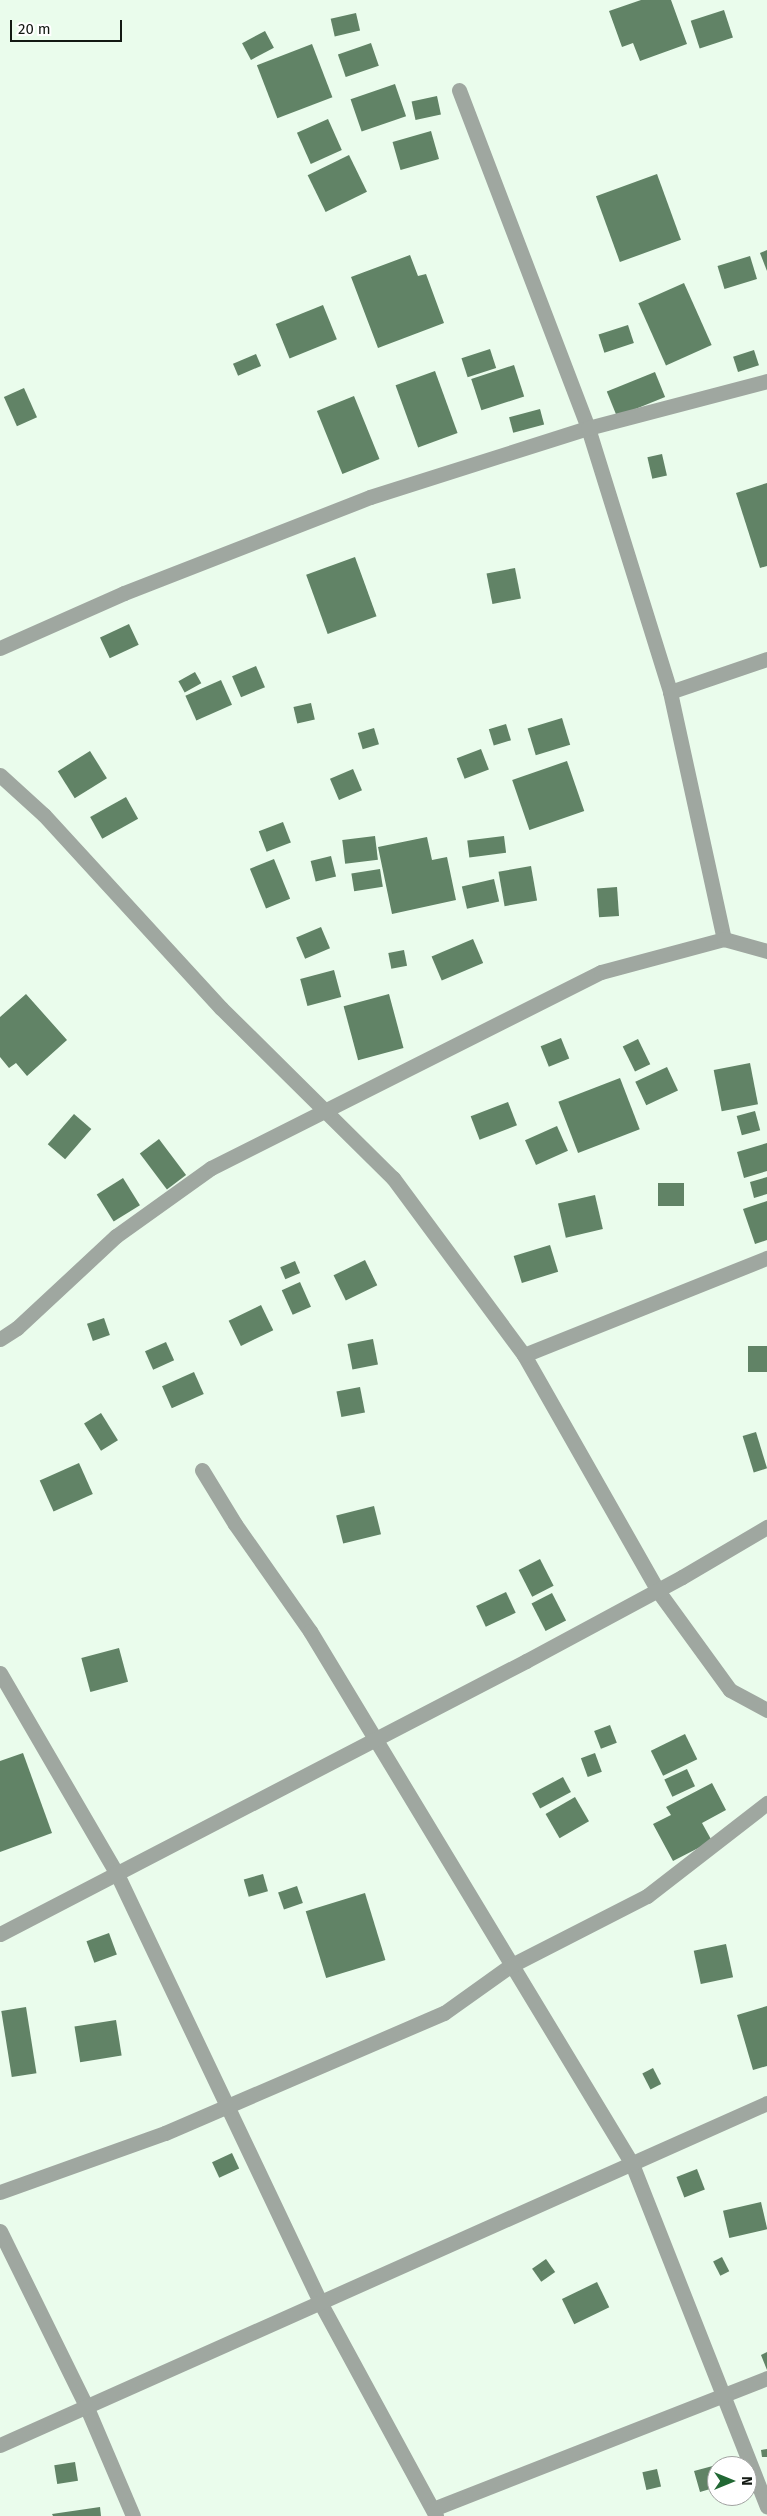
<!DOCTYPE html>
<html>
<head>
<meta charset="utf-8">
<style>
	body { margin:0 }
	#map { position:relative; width:767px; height:2516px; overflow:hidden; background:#eafcec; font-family:"Fira Sans",sans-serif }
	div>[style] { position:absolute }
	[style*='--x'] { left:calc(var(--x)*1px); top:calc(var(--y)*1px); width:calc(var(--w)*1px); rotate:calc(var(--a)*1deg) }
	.building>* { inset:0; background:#618366; transform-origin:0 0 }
	.minor>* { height:15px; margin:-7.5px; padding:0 7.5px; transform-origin:7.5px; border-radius:7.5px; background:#9fa7a0 }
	span { translate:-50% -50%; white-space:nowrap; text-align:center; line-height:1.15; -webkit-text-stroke:4.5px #fff; paint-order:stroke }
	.north { position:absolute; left:707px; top:2456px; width:50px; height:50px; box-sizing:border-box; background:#fff; border:1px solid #a1a3a1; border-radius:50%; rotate:90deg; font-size:14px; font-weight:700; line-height:20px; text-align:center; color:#131913 }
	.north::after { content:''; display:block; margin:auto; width:18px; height:22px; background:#226834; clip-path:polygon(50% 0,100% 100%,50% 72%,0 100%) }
	.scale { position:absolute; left:10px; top:20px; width:112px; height:22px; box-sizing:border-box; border:2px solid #131913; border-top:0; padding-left:6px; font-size:15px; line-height:18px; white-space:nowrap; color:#131913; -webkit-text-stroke:4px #fff; paint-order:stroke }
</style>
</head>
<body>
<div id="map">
	<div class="building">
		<div style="clip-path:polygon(641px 0,671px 0,687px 44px,640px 61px,633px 43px,622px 47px,609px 11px)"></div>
		<div style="left:724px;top:10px;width:29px;height:35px;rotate:72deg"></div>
		<div style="left:356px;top:13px;width:18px;height:26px;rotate:77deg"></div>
		<div style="left:265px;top:31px;width:19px;height:26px;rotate:62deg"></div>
		<div style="left:371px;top:43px;width:24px;height:35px;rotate:71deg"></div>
		<div style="left:312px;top:44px;width:57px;height:59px;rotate:69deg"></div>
		<div style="left:395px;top:84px;width:34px;height:47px;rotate:71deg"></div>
		<div style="left:437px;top:96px;width:19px;height:26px;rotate:78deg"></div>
		<div style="left:328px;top:119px;width:34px;height:34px;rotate:66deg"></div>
		<div style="left:431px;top:131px;width:29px;height:40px;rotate:74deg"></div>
		<div style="left:349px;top:155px;width:41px;height:46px;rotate:64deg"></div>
		<div style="left:657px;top:174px;width:70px;height:65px;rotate:70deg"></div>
		<div style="clip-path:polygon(767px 250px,767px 271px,760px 253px)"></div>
		<div style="clip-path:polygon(410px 255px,418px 276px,426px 274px,444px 323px,378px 348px,351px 277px)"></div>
		<div style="left:750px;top:256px;width:24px;height:34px;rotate:73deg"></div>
		<div style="left:684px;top:283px;width:68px;height:50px;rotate:66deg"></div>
		<div style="left:323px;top:305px;width:37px;height:51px;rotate:68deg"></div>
		<div style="left:628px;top:325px;width:19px;height:31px;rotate:72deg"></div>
		<div style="left:490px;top:349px;width:20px;height:30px;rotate:72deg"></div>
		<div style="left:754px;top:350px;width:16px;height:22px;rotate:72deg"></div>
		<div style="left:256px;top:354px;width:13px;height:25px;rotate:67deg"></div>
		<div style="left:514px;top:365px;width:33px;height:45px;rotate:72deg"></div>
		<div style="left:435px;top:371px;width:66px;height:42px;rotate:70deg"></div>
		<div style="left:655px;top:372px;width:27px;height:52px;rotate:68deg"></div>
		<div style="left:24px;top:388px;width:32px;height:22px;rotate:66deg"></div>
		<div style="left:354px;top:396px;width:68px;height:40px;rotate:68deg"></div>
		<div style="left:540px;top:409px;width:16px;height:32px;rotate:75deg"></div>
		<div style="left:662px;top:454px;width:22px;height:15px;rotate:77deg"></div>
		<div style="clip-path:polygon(767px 483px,767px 566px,760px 568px,736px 493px)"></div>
		<div style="left:355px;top:557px;width:63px;height:52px;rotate:70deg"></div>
		<div style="left:515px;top:568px;width:31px;height:29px;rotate:79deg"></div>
		<div style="left:129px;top:624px;width:23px;height:32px;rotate:65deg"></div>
		<div style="left:256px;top:666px;width:23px;height:26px;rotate:67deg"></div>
		<div style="left:195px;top:672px;width:13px;height:19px;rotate:61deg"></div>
		<div style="left:221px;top:680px;width:27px;height:39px;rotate:66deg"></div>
		<div style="left:311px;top:703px;width:17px;height:18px;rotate:77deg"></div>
		<div style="left:562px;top:718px;width:28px;height:36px;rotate:73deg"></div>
		<div style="left:506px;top:724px;width:17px;height:18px;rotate:73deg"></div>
		<div style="left:374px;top:728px;width:17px;height:17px;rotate:73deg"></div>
		<div style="left:481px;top:749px;width:22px;height:26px;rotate:69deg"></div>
		<div style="left:90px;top:751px;width:32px;height:38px;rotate:58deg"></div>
		<div style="left:567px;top:761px;width:53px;height:58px;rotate:71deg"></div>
		<div style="left:353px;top:769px;width:23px;height:25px;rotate:67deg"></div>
		<div style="left:126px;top:797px;width:25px;height:41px;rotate:61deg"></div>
		<div style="left:283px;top:822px;width:22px;height:26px;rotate:69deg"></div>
		<div style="left:375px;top:836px;width:24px;height:33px;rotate:83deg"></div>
		<div style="left:504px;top:836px;width:17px;height:37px;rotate:83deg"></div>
		<div style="clip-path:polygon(427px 837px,432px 860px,447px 857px,456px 900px,392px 914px,378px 847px)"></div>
		<div style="left:331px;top:856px;width:21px;height:21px;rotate:76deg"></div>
		<div style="left:274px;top:859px;width:43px;height:26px;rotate:68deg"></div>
		<div style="left:531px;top:866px;width:35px;height:33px;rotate:80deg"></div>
		<div style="left:380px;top:869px;width:18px;height:29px;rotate:81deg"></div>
		<div style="left:494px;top:879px;width:23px;height:33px;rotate:77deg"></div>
		<div style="left:617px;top:887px;width:29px;height:20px;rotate:86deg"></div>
		<div style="left:321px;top:927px;width:23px;height:27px;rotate:67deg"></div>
		<div style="left:473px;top:939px;width:26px;height:45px;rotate:67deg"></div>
		<div style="left:404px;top:950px;width:16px;height:16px;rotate:79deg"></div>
		<div style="left:334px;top:970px;width:28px;height:35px;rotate:75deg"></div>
		<div style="clip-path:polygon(26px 994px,67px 1040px,27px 1076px,16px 1063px,9px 1068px,0 1057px,0 1017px)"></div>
		<div style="left:389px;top:994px;width:56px;height:47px;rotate:75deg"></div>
		<div style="left:561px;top:1038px;width:22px;height:22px;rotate:68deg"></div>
		<div style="left:638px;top:1039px;width:28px;height:17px;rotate:64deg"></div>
		<div style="left:750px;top:1063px;width:42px;height:37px;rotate:79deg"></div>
		<div style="left:667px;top:1067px;width:26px;height:35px;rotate:65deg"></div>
		<div style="left:620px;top:1078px;width:55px;height:66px;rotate:69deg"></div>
		<div style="left:508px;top:1102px;width:25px;height:40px;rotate:69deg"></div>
		<div style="left:755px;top:1111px;width:20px;height:19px;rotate:75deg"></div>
		<div style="left:74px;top:1114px;width:23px;height:40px;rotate:41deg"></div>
		<div style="left:557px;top:1126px;width:27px;height:35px;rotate:66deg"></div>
		<div style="left:159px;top:1139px;width:45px;height:24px;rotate:53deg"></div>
		<div style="clip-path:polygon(767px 1143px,767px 1171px,744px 1178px,737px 1152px)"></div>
		<div style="clip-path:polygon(767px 1177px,767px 1194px,754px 1198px,750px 1182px)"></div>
		<div style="left:123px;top:1178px;width:32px;height:31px;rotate:58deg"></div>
		<div style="left:658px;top:1183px;width:26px;height:23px"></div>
		<div style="left:595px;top:1195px;width:35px;height:38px;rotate:77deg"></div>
		<div style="clip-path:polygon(767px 1201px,767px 1240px,755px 1244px,743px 1209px)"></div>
		<div style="left:550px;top:1245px;width:28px;height:38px;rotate:73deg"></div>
		<div style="left:365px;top:1260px;width:28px;height:35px;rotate:64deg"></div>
		<div style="left:295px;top:1261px;width:13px;height:16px;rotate:67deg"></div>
		<div style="left:300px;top:1282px;width:27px;height:20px;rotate:66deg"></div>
		<div style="left:261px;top:1305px;width:28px;height:36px;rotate:64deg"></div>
		<div style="left:104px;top:1318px;width:18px;height:18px;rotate:71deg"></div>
		<div style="left:373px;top:1339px;width:26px;height:26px;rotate:79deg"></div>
		<div style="left:166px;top:1342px;width:20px;height:23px;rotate:66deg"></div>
		<div style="left:767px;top:1346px;width:26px;height:19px;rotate:90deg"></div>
		<div style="left:194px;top:1372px;width:24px;height:35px;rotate:66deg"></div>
		<div style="left:360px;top:1387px;width:26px;height:24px;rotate:79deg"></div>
		<div style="left:101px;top:1413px;width:32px;height:20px;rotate:58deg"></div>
		<div style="left:756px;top:1432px;width:38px;height:14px;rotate:73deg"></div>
		<div style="left:79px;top:1463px;width:34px;height:43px;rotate:66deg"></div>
		<div style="left:374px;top:1506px;width:29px;height:39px;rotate:76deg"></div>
		<div style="left:540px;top:1559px;width:30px;height:24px;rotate:63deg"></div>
		<div style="left:506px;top:1592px;width:23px;height:33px;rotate:65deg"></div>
		<div style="left:552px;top:1593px;width:31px;height:23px;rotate:63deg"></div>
		<div style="left:119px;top:1648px;width:35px;height:39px;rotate:75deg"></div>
		<div style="left:610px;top:1725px;width:19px;height:17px;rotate:69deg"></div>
		<div style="left:685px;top:1734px;width:28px;height:38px;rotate:64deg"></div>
		<div style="clip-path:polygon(23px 1753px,52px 1833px,0 1852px,0 1761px)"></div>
		<div style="left:595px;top:1753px;width:20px;height:15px;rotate:70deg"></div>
		<div style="left:687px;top:1769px;width:19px;height:25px;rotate:65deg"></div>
		<div style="left:563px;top:1777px;width:17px;height:35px;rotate:62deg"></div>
		<div style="clip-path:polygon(712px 1783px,726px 1810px,702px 1823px,712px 1841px,673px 1861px,653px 1824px,671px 1815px,666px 1807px)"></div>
		<div style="left:575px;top:1797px;width:28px;height:34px;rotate:60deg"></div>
		<div style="left:263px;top:1874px;width:18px;height:20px;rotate:74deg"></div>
		<div style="left:297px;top:1886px;width:18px;height:20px;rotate:71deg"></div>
		<div style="left:365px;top:1893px;width:70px;height:62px;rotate:73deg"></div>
		<div style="left:109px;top:1933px;width:23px;height:24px;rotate:70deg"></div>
		<div style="left:726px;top:1944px;width:34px;height:33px;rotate:78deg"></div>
		<div style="clip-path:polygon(767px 2006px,767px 2066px,753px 2070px,737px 2015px)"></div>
		<div style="left:26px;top:2007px;width:67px;height:25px;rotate:81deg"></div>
		<div style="left:116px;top:2020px;width:36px;height:42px;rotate:81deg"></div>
		<div style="left:653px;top:2068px;width:18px;height:12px;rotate:63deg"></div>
		<div style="left:232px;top:2153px;width:17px;height:22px;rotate:65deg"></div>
		<div style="left:697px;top:2169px;width:22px;height:22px;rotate:69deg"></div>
		<div style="left:761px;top:2202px;width:28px;height:39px;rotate:77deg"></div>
		<div style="left:722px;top:2257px;width:16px;height:10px;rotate:63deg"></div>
		<div style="left:546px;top:2259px;width:16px;height:17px;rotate:55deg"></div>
		<div style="left:597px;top:2282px;width:28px;height:39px;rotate:64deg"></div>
		<div style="clip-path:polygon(767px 2352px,767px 2370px,761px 2355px)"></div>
		<div style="clip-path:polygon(767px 2449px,767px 2457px,762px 2457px,761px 2450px)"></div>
		<div style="clip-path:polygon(735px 2460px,737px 2466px,717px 2466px,717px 2487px,700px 2492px,694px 2471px)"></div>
		<div style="left:75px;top:2462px;width:19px;height:21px;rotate:81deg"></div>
		<div style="left:657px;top:2469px;width:18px;height:15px;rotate:77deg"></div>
		<div style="clip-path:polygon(100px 2507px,101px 2516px,53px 2516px,52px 2514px)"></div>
	</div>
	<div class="minor">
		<div style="--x:459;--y:90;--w:362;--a:69.1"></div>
		<div style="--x:588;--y:428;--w:276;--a:72.7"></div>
		<div style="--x:670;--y:692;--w:253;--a:77.7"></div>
		<div style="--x:0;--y:648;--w:136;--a:-23.9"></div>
		<div style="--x:124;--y:593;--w:264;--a:-21.3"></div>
		<div style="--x:370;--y:497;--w:229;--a:-17.6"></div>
		<div style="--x:588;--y:428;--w:185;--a:-14.7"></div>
		<div style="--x:670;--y:692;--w:102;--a:-18.8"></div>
		<div style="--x:0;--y:775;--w:59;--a:42.3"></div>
		<div style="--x:44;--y:815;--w:262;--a:47.5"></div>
		<div style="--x:221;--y:1008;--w:242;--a:44.7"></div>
		<div style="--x:393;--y:1178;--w:220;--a:53.5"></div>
		<div style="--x:524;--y:1355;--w:271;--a:60.4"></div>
		<div style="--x:658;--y:1591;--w:122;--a:54"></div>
		<div style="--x:730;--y:1690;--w:42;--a:28.4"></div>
		<div style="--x:0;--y:1339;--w:20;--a:-33"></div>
		<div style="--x:17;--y:1328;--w:135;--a:-42.9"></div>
		<div style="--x:116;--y:1236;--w:117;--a:-35.6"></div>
		<div style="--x:211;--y:1168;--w:436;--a:-26.7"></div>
		<div style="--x:601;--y:972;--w:127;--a:-15"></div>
		<div style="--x:724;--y:939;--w:45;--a:15.6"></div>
		<div style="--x:524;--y:1355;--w:262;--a:-21.8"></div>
		<div style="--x:202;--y:1470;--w:63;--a:58.6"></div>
		<div style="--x:235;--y:1524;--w:131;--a:55"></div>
		<div style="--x:310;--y:1631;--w:623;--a:58.86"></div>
		<div style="--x:632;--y:2164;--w:368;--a:68.5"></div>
		<div style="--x:0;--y:1673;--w:230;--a:59.8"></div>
		<div style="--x:116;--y:1872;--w:478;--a:64.6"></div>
		<div style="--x:321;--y:2304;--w:241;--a:61.5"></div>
		<div style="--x:0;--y:1934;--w:593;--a:-27.43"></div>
		<div style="--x:526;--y:1661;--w:177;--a:-28.3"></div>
		<div style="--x:682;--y:1577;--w:99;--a:-30.5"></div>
		<div style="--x:0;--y:2192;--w:175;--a:-19.7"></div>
		<div style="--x:165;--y:2133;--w:304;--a:-23.3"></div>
		<div style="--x:444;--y:2013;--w:81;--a:-35.5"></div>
		<div style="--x:510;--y:1966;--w:154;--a:-27.1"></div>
		<div style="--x:647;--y:1896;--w:152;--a:-37.8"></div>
		<div style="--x:0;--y:2231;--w:197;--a:63.8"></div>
		<div style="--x:87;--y:2408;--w:117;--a:66.9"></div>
		<div style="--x:0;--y:2445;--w:840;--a:-24.03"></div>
		<div style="--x:433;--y:2509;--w:359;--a:-21.4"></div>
	</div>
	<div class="north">N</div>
	<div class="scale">20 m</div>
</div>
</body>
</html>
